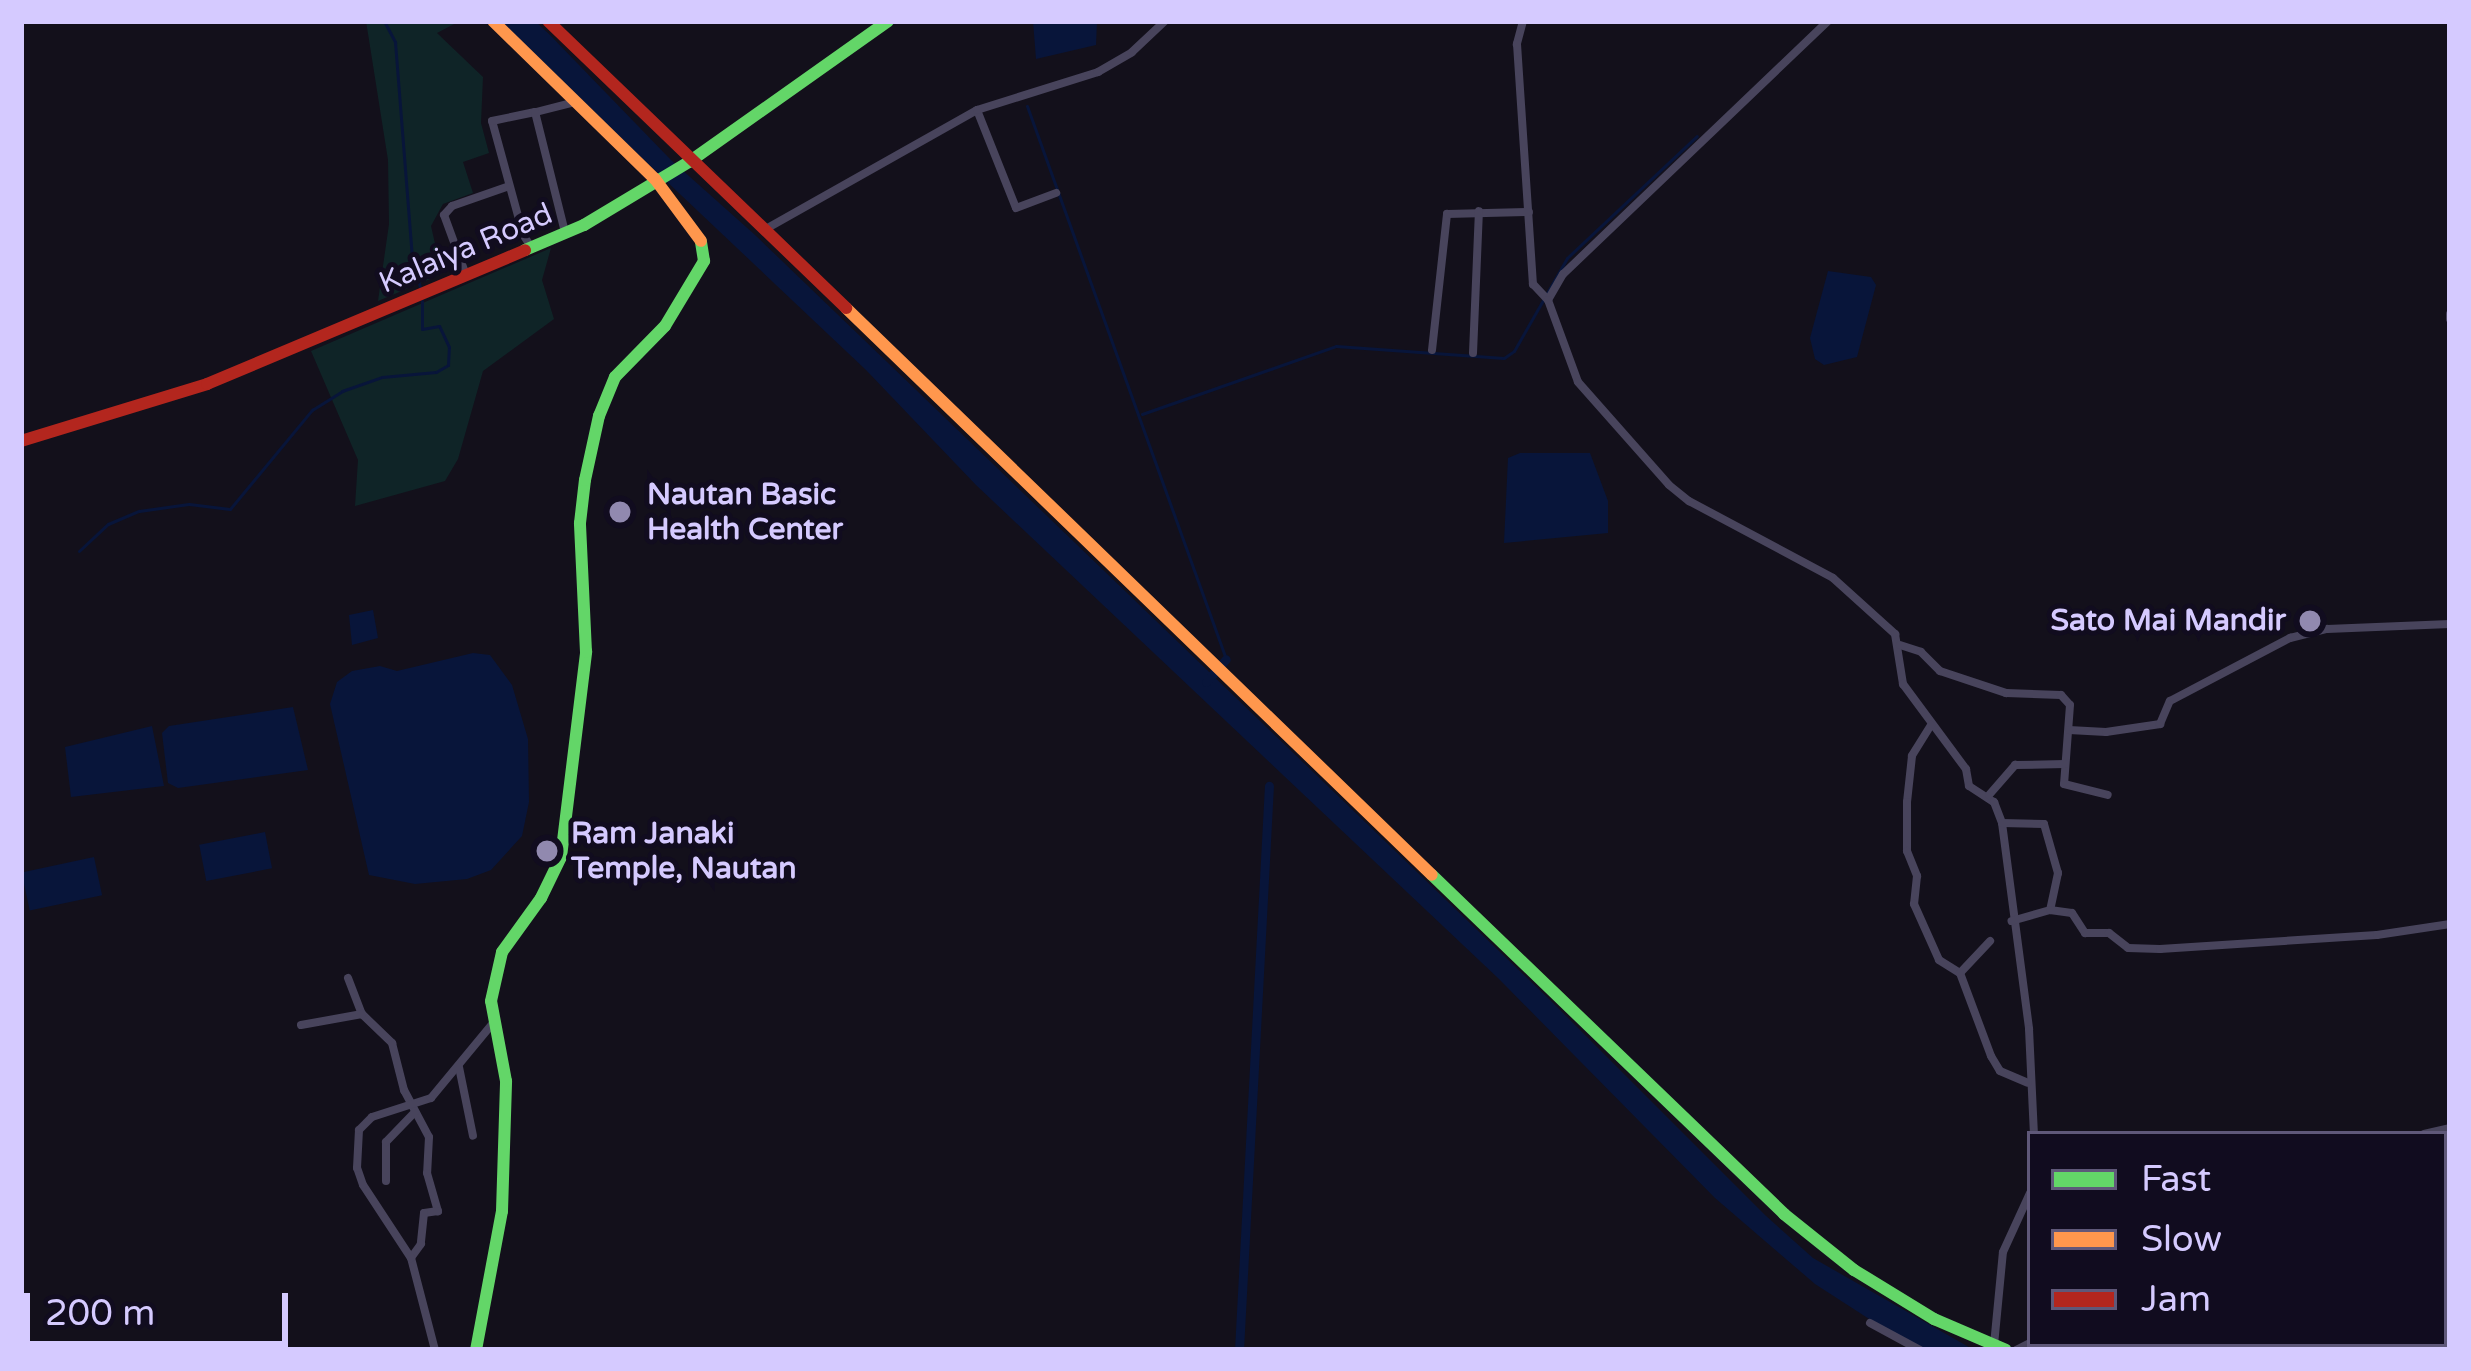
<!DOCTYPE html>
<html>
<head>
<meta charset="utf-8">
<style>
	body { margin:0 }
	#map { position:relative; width:2471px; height:1371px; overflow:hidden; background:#13101b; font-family:"Varela Round",sans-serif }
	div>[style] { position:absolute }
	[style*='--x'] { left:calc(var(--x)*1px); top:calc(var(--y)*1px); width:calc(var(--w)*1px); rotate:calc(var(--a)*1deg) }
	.green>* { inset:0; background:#0f2427 }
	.water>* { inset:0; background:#08153a; transform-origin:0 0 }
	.stream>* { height:3px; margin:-1.5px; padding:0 1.5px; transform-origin:1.5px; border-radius:1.5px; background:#08153a }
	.canal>* { height:9px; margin:-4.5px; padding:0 4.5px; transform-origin:4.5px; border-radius:4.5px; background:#08153a }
	.street>* { height:8px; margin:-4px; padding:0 4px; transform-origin:4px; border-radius:4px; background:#48445c }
	.fast>* { height:12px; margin:-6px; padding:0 6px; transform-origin:6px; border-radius:6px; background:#63d668 }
	.slow>* { height:12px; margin:-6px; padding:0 6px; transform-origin:6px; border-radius:6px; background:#ff974d }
	.jam>* { height:12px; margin:-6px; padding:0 6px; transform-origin:6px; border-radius:6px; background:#b3261e }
	.dots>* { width:33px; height:33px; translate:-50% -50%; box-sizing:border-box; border:6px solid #110c1f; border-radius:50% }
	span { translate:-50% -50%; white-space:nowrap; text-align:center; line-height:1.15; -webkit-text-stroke:10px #110c1f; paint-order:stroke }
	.street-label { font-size:30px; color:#d5caff }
	.poi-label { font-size:30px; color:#d5caff; font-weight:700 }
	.left { translate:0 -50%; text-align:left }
	.right { translate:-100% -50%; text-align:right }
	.frame { position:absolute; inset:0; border:24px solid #d5caff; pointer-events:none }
	.legend { position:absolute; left:2027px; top:1131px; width:420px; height:216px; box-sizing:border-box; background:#110c1f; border:3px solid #5f5879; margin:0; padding:15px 21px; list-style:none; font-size:36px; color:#d5caff }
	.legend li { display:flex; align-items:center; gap:24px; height:60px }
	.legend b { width:60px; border:3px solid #5f5879 }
	.scale { position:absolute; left:24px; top:1293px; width:264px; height:54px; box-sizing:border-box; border:6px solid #d5caff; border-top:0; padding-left:15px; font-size:36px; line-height:42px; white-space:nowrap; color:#d5caff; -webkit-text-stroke:9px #110c1f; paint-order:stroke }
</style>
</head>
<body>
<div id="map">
	<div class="green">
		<div style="clip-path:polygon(366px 21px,460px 21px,437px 33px,483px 77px,481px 123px,489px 153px,463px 162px,473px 193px,443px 204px,431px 226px,442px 274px,378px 301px,389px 224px,388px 160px)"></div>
		<div style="clip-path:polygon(551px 248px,542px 280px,554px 319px,483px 371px,458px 459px,445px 481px,355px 506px,358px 460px,311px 351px)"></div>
	</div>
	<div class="water">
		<div style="clip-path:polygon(497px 21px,535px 21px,550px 35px,671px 160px,754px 234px,1550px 1000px,1765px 1215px,1813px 1258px,1974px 1350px,1928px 1350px,1880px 1326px,1815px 1284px,1715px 1198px,1499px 979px,976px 485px,866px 370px)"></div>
		<div style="clip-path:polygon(1033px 21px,1097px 21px,1096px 45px,1036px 59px)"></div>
		<div style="clip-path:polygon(1828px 271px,1871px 277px,1876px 285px,1857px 357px,1824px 365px,1815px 359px,1810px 338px)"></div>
		<div style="clip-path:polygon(1520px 453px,1590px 453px,1608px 501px,1608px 533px,1504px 543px,1508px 458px)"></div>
		<div style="clip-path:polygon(373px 610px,378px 638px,352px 645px,349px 615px)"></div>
		<div style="clip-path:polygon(473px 653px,490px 655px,512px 685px,528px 739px,529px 802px,522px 836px,491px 870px,467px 879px,415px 884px,369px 875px,330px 704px,337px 682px,352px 671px,380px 666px,397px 671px)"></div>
		<div style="clip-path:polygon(293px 707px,308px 770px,178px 788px,168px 783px,162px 733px,169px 726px)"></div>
		<div style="clip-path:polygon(152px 726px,164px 786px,71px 797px,65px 747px)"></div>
		<div style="left:265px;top:832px;width:37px;height:67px;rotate:79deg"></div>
		<div style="left:94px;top:857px;width:39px;height:74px;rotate:78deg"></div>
	</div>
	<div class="stream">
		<div style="--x:384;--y:21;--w:24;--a:62"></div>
		<div style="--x:395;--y:42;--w:218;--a:85.5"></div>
		<div style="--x:412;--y:259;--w:33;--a:74"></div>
		<div style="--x:1027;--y:106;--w:588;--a:70.21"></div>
		<div style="--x:1142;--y:414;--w:206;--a:-19.3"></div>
		<div style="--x:1336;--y:346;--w:168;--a:4.1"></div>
		<div style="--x:1504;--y:358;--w:12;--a:-35"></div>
		<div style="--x:1514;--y:351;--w:107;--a:-60.3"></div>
		<div style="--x:1567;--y:258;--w:178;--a:-43.2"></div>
		<div style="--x:79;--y:551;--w:40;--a:-43"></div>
		<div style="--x:108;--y:524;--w:34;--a:-23"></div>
		<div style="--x:139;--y:511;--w:50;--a:-8"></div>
		<div style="--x:189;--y:504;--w:41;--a:7"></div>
		<div style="--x:230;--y:509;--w:129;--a:-50.4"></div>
		<div style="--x:312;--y:410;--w:36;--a:-32"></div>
		<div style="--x:342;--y:391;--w:42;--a:-19.3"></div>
		<div style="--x:382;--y:377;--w:54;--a:-5.3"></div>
		<div style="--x:436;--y:372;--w:14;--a:-30"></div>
		<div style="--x:448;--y:365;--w:18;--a:-87"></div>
		<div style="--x:449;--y:347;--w:23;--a:-115"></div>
		<div style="--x:439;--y:326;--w:17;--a:170"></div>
		<div style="--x:422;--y:329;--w:28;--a:-90"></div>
	</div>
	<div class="canal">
		<div style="--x:1206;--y:682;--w:30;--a:-49"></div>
		<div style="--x:1239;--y:1350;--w:565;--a:-86.96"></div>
	</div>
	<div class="street">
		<div style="--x:1523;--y:21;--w:24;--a:105"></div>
		<div style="--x:1517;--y:44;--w:241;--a:86.2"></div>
		<div style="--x:1533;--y:284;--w:22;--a:47"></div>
		<div style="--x:1828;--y:21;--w:366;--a:136.3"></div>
		<div style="--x:1563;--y:274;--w:30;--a:120"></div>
		<div style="--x:1548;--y:300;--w:87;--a:69.9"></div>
		<div style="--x:1578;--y:382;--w:137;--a:48.5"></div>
		<div style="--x:1669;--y:485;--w:26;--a:39"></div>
		<div style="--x:1689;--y:501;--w:163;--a:28.1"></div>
		<div style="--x:1833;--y:578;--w:84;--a:42.1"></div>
		<div style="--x:1895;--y:634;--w:51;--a:80.9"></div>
		<div style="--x:1903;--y:684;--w:106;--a:53.5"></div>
		<div style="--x:1966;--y:769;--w:17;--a:80"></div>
		<div style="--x:1969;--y:786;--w:30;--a:33"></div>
		<div style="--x:1994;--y:802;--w:22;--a:69"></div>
		<div style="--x:2002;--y:823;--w:208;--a:82.5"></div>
		<div style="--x:2029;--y:1029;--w:105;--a:87.3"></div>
		<div style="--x:977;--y:110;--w:105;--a:68.3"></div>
		<div style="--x:1016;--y:208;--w:43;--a:-20.6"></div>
		<div style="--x:536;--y:112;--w:40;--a:-14.4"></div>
		<div style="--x:764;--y:230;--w:244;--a:-29.4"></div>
		<div style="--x:977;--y:110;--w:127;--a:-17.4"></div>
		<div style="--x:1098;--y:72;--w:39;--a:-30"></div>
		<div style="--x:1132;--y:52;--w:45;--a:-43.2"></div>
		<div style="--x:531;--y:247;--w:15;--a:-122"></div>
		<div style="--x:523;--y:234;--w:117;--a:-105.3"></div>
		<div style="--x:492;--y:121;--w:44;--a:-11.8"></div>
		<div style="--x:535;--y:112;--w:124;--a:76"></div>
		<div style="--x:466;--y:275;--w:64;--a:-110.1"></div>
		<div style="--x:444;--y:215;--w:12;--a:-48"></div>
		<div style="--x:452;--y:206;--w:60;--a:-19.3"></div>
		<div style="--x:2450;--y:314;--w:5;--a:90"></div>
		<div style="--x:1432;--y:350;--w:137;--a:-83.7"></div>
		<div style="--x:1447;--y:214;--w:82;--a:-1.4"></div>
		<div style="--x:1473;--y:353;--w:142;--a:-87.6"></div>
		<div style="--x:1900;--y:645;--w:22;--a:18"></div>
		<div style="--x:1921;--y:652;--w:27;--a:45"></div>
		<div style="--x:1940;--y:671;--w:70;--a:18.4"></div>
		<div style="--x:2006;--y:693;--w:55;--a:2.1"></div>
		<div style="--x:2061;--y:695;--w:13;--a:48"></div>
		<div style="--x:2070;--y:705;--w:79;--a:94.3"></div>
		<div style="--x:2064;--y:784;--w:45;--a:14"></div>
		<div style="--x:1931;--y:725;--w:36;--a:122"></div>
		<div style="--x:1912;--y:756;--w:46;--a:96.2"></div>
		<div style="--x:1907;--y:802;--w:49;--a:90"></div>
		<div style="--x:1907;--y:851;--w:27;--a:68"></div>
		<div style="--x:1917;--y:876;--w:28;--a:96"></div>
		<div style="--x:1914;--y:904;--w:61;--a:65.9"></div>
		<div style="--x:1939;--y:960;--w:25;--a:32"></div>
		<div style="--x:1960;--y:973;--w:89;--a:69.5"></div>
		<div style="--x:1991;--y:1056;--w:17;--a:59"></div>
		<div style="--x:2000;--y:1071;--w:30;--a:23"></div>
		<div style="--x:2069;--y:730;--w:37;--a:3"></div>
		<div style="--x:2106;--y:732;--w:55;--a:-8.4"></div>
		<div style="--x:2160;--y:724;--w:25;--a:-67"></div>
		<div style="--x:2170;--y:701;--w:136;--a:-27.7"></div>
		<div style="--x:2290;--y:638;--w:38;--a:-14"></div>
		<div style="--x:2327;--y:629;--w:123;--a:-2.3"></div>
		<div style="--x:1989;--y:795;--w:40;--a:-49"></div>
		<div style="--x:2015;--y:765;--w:50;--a:-1.1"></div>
		<div style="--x:2002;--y:823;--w:42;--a:1.4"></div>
		<div style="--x:2044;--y:824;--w:51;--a:74.1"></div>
		<div style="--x:2058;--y:873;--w:38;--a:102"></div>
		<div style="--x:2050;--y:910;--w:40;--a:164"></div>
		<div style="--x:2050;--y:910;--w:22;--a:8"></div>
		<div style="--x:2072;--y:913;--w:24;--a:57"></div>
		<div style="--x:2085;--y:933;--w:24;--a:0"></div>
		<div style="--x:2109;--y:933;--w:24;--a:38"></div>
		<div style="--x:2128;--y:948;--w:32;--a:2"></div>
		<div style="--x:2160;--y:949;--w:217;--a:-3.7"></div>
		<div style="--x:2377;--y:935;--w:74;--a:-8.6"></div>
		<div style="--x:1960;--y:973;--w:44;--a:-46.8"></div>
		<div style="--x:348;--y:978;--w:39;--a:69"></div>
		<div style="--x:362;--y:1014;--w:42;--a:44"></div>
		<div style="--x:392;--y:1043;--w:49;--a:75.7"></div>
		<div style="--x:404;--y:1090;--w:53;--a:62"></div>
		<div style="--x:429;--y:1137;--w:36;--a:93"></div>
		<div style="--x:427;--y:1173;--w:40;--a:74"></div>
		<div style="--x:438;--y:1211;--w:14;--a:172"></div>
		<div style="--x:424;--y:1213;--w:31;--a:96"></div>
		<div style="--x:421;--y:1244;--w:17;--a:126"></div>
		<div style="--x:301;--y:1025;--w:62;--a:-10.2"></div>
		<div style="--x:459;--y:1067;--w:70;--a:78.5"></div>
		<div style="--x:2424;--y:1134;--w:27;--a:-13"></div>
		<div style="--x:386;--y:1181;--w:39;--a:-90"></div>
		<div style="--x:386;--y:1142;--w:42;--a:-46"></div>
		<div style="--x:1870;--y:1323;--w:57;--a:28.4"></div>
		<div style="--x:1994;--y:1345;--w:93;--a:-84.5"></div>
		<div style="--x:2003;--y:1252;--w:65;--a:-65.4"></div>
		<div style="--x:435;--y:1350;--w:95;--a:-104.6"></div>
		<div style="--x:411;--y:1258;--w:87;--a:-123.3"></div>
		<div style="--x:363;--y:1185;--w:18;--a:-109"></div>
		<div style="--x:357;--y:1168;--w:38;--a:-87"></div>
		<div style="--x:359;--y:1130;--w:18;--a:-45"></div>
		<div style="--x:372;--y:1117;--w:62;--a:-17.9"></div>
		<div style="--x:431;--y:1098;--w:97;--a:-50.4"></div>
		<div style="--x:2016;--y:1350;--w:16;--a:-27"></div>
	</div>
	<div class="fast">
		<div style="--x:525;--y:250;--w:64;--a:-23"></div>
		<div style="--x:584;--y:225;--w:122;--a:-31"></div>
		<div style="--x:689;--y:162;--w:244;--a:-35.3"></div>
		<div style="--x:1432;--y:875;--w:489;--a:43.9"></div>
		<div style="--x:1784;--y:1214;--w:90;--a:38.7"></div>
		<div style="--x:1854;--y:1270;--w:94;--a:31.5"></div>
		<div style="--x:1934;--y:1319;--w:78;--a:23.3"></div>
		<div style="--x:476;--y:1350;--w:141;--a:-79.4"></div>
		<div style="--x:502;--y:1211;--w:130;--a:-88.2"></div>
		<div style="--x:506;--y:1081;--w:81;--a:-100.6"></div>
		<div style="--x:491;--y:1001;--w:50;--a:-77.3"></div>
		<div style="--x:502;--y:952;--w:67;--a:-54.2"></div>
		<div style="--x:541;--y:898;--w:46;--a:-64"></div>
		<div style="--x:561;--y:857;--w:207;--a:-83"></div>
		<div style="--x:586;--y:652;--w:129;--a:-92.7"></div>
		<div style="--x:580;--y:523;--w:43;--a:-83.4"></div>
		<div style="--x:585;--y:480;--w:66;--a:-77.7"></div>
		<div style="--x:599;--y:416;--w:42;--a:-67.7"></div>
		<div style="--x:615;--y:377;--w:71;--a:-45.6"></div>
		<div style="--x:665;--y:326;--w:76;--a:-59"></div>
		<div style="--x:704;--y:261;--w:20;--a:-99"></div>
	</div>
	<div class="slow">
		<div style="--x:493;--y:21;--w:226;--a:44.3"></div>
		<div style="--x:655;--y:179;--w:77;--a:53.4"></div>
		<div style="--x:846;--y:308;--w:815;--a:44.06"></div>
	</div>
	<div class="jam">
		<div style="--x:548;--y:21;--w:414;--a:43.9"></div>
		<div style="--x:21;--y:441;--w:195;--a:-17"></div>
		<div style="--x:207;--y:384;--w:345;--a:-22.8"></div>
	</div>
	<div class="dots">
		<div style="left:620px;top:512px;background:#9189af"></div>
		<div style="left:2310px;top:621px;background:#9189af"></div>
		<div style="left:547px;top:851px;background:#9189af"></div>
	</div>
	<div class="street-label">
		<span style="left:466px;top:249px;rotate:-23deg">Kalaiya Road</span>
	</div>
	<div class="poi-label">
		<span class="left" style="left:647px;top:512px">Nautan Basic<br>Health Center</span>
		<span class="right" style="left:2286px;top:621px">Sato Mai Mandir</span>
		<span class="left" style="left:571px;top:851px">Ram Janaki<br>Temple, Nautan</span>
	</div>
	<div class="frame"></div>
	<ul class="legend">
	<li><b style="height:15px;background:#63d668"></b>Fast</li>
	<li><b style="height:15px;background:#ff974d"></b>Slow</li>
	<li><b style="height:15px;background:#b3261e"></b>Jam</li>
	</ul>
	<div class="scale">200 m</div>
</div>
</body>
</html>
